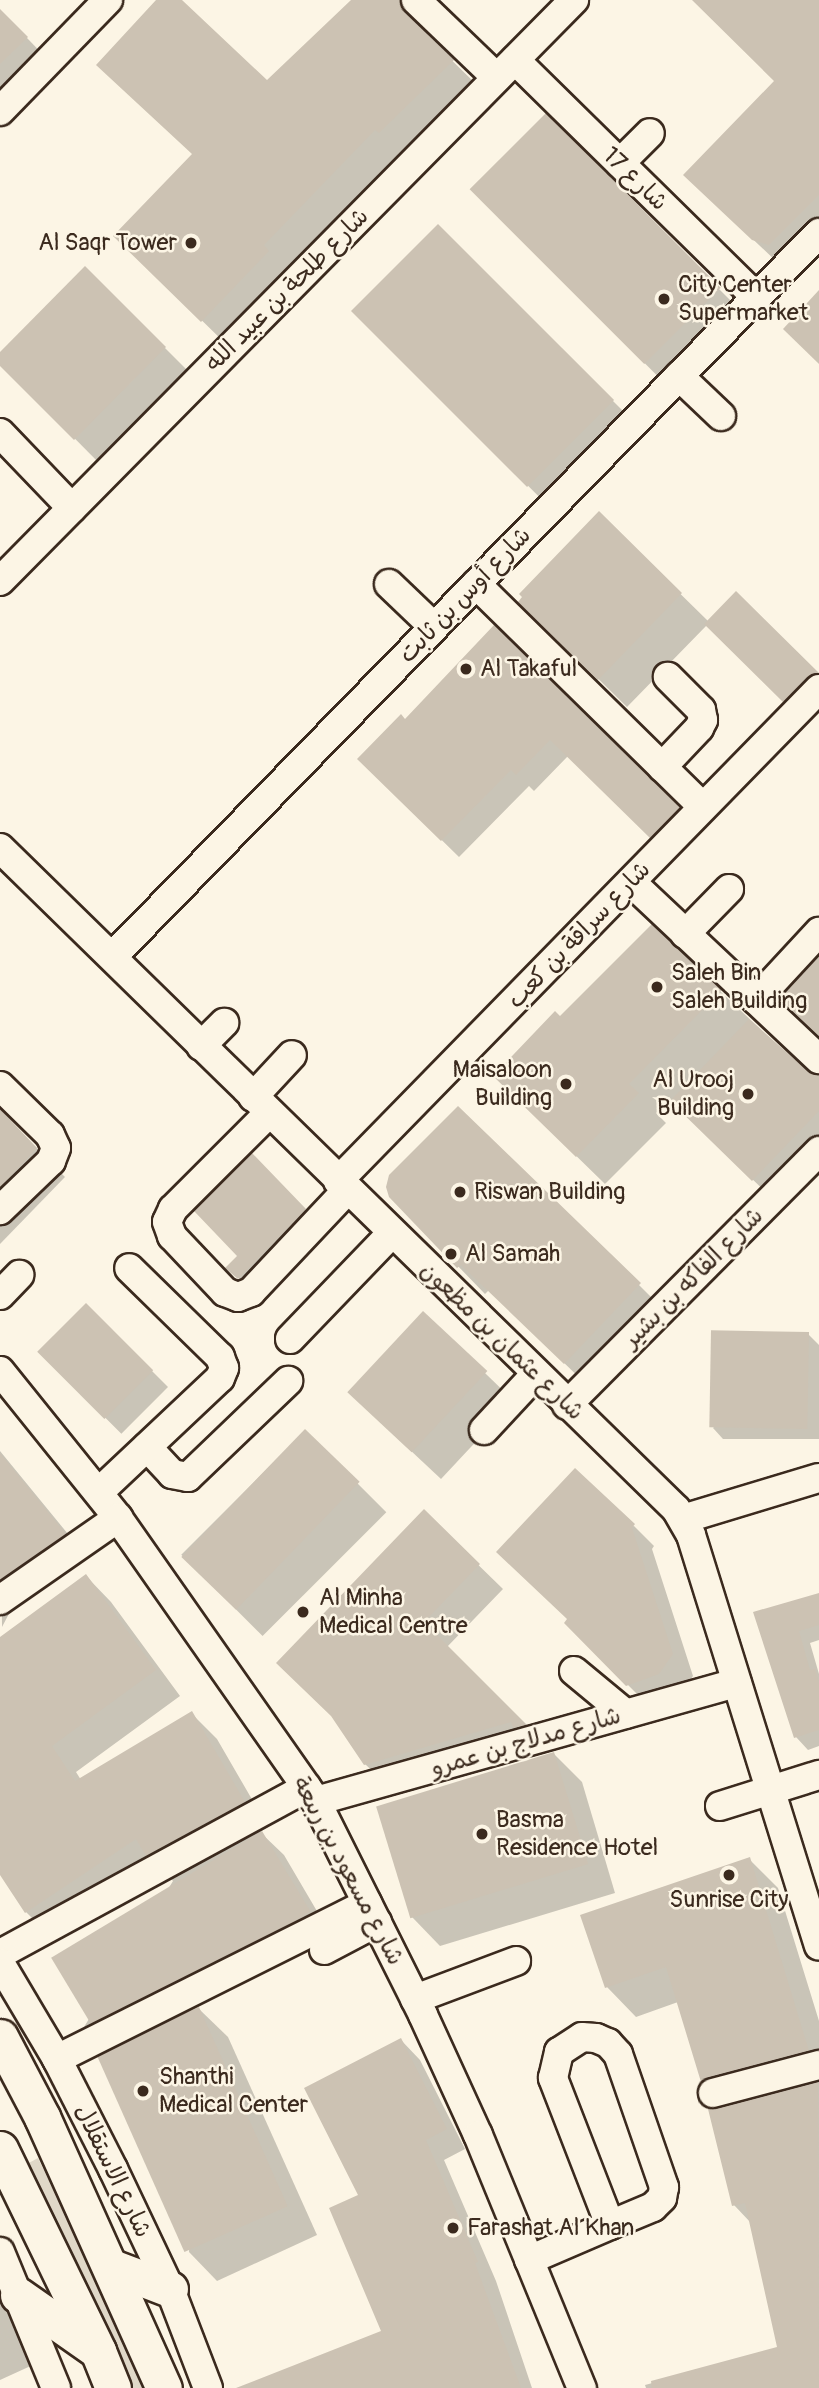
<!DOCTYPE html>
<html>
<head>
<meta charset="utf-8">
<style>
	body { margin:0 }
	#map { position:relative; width:819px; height:2388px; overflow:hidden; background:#fcf5e5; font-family:Pangolin,"Playpen Sans Arabic",sans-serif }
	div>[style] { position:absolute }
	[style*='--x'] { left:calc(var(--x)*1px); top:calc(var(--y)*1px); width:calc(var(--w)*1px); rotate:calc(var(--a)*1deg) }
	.green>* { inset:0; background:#e0d8c8 }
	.shadow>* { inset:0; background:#0003; transform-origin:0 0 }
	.building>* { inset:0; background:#ccc2b3; transform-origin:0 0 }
	.roads { filter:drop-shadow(2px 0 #3b2a1e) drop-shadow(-2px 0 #3b2a1e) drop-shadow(0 2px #3b2a1e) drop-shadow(0 -2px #3b2a1e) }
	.minor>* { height:28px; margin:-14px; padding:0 14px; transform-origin:14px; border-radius:14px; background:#fcf5e5 }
	.major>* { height:35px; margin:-17.5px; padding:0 17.5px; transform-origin:17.5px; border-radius:17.5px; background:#fcf5e5 }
	.dots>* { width:19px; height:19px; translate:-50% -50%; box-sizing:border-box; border:4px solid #fcf5e5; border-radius:50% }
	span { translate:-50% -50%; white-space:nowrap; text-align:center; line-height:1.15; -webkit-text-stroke:5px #fcf5e5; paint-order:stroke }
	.street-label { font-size:24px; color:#3b2a1e }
	.poi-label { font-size:24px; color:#3b2a1e }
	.right { translate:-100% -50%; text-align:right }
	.left { translate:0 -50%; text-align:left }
</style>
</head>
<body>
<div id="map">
	<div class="green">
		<div style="clip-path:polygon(38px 2158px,75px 2235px,143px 2388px,127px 2388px,25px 2165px)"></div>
	</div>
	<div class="shadow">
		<div style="clip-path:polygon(158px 0,179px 0,267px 82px,353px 0,407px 0,427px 20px,425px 31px,429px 38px,479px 87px,228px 346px,141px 261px,193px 155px)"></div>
		<div style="clip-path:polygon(694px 0,819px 0,819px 240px,777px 262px,708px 197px,776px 81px)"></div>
		<div style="clip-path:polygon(0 10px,55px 67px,0 121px)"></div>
		<div style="left:546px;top:116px;width:285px;height:105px;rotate:45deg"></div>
		<div style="left:438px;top:226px;width:286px;height:120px;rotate:45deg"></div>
		<div style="clip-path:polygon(85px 268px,193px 376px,103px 467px,0 363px,0 354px)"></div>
		<div style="clip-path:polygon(599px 514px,708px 621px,736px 593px,819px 676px,796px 713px,707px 625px,627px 707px,520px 602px)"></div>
		<div style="clip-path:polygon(494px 627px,696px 826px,669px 854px,568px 756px,534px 791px,529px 786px,459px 857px,359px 759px,405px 721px)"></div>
		<div style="clip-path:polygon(652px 927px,807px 1073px,819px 1076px,819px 1163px,779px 1205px,670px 1099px,656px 1113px,666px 1123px,605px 1184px,523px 1104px,560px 1018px)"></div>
		<div style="clip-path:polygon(0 1111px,65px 1177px,0 1244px)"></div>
		<div style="clip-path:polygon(252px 1156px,317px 1222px,251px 1290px,228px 1268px,240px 1256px)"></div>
		<div style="clip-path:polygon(391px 1197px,639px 1285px,666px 1312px,592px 1390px,489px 1290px,485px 1294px)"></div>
		<div style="left:86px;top:1305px;width:116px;height:66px;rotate:45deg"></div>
		<div style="clip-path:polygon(423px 1313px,514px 1401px,441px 1479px,378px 1420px)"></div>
		<div style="clip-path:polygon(808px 1334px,819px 1345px,819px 1439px,723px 1439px,713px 1428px)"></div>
		<div style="left:305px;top:1431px;width:115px;height:175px;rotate:45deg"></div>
		<div style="clip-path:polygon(0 1451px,86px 1556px,12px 1608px,2px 1627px)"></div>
		<div style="clip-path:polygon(424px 1512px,503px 1589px,447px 1647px,549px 1749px,390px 1788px,365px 1764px)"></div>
		<div style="clip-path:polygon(634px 1526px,654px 1546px,652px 1549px,693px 1676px,680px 1695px,649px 1706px,566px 1623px,569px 1620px,499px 1552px)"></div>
		<div style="clip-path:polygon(86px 1576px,111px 1602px,180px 1696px,76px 1772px,81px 1780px,192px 1714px,217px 1739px,268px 1827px,260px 1832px,284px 1855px,331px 1935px,106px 2049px,84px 2027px,173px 1881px,159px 1866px,51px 1937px,26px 1912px,0 1870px,0 1670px)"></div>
		<div style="clip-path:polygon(819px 1594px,819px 1640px,810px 1643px,819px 1674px,819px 1746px,808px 1750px,796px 1737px,755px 1614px)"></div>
		<div style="clip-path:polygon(554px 1754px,582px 1782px,615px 1893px,440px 1946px,412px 1917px)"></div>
		<div style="clip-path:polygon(749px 1859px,778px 1888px,819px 2021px,819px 2388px,646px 2388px,645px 2385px,779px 2349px,751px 2223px,734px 2205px,727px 2106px,702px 2081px,678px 2002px,636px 2017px,607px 1987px)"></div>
		<div style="clip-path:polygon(199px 2009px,228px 2037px,317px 2235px,217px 2281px,189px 2252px)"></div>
		<div style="clip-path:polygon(401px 2040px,420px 2060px,465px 2149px,444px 2160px,496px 2281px,532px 2388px,257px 2388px,384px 2332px,360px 2196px)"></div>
		<div style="clip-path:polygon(0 2288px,35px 2364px,0 2380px)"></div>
	</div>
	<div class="building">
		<div style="clip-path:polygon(156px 0,182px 0,267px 80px,351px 0,400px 0,404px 12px,454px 60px,379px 133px,375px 130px,264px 245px,269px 251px,201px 322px,113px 236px,192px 154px,96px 65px)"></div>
		<div style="clip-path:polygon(692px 0,819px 0,819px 195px,769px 245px,752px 240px,683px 175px,774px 81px)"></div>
		<div style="clip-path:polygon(0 9px,28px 37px,0 64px)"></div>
		<div style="left:546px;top:113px;width:247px;height:108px;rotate:45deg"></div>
		<div style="left:438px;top:224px;width:249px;height:123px;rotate:45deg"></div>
		<div style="clip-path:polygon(85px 266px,166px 347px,74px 440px,0 366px,0 352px)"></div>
		<div style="clip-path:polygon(819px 290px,819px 364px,783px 329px)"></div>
		<div style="clip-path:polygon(599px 511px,682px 593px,598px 680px,518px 602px,522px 597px,519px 594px)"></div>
		<div style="clip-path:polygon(736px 591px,819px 673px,807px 677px,783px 702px,704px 624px)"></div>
		<div style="clip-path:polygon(494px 625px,680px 808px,650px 838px,550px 740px,516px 775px,511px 770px,441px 841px,357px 759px,401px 714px,405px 719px)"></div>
		<div style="clip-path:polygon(652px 924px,722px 990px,629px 1084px,639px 1093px,576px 1157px,493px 1076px,555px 1011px,560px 1016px)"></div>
		<div style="clip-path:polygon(819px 956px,819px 1036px,780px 999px)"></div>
		<div style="clip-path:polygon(749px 1019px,808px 1071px,819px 1075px,819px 1111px,752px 1181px,670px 1101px)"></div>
		<div style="clip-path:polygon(458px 1106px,641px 1283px,564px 1364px,461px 1265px,457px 1268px,389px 1197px,386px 1187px,389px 1175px)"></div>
		<div style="clip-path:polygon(0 1109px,37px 1148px,0 1187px)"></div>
		<div style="clip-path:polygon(252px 1153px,306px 1209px,238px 1279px,225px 1268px,237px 1256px,194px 1211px)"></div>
		<div style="left:86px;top:1303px;width:95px;height:69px;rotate:45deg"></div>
		<div style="left:423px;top:1311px;width:88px;height:111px;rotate:43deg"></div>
		<div style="left:809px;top:1332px;width:97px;height:98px;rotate:91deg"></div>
		<div style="left:305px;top:1429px;width:76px;height:178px;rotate:44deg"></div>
		<div style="clip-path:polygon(0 1453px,66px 1534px,0 1580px)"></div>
		<div style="clip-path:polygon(575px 1468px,635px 1524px,632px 1528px,673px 1654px,659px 1674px,626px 1686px,564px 1623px,567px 1619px,496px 1552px)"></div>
		<div style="clip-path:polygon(424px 1509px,480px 1564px,424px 1622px,527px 1725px,513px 1728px,511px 1722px,364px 1765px,331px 1716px,276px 1663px)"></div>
		<div style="clip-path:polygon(86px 1574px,156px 1670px,52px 1746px,75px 1781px,192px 1711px,245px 1802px,146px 1856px,136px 1839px,25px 1913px,0 1875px,0 1637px)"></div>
		<div style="clip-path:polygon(819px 1593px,819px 1625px,799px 1631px,810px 1670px,815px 1669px,819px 1682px,819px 1730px,794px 1738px,753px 1612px)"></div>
		<div style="left:554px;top:1752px;width:117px;height:186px;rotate:73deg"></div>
		<div style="left:262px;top:1831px;width:94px;height:246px;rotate:59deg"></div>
		<div style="clip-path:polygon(750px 1857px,809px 2051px,709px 2077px,701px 2082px,666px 1967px,605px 1988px,580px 1915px)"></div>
		<div style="left:199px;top:2007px;width:218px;height:113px;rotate:66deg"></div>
		<div style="clip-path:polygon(401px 2038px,447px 2129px,426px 2140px,478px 2262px,475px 2263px,521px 2388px,236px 2388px,381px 2331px,329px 2208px,358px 2195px,304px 2088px)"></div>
		<div style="clip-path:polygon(818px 2082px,819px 2388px,652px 2388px,651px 2381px,777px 2347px,745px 2203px,732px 2206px,708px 2109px)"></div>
	</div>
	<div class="roads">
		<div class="minor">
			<div style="--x:416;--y:0;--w:112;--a:43.9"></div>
			<div style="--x:515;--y:60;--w:338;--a:44.5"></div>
			<div style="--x:0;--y:111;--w:155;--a:-45.8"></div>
			<div style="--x:620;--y:163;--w:42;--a:-45"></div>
			<div style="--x:679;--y:376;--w:58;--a:43.6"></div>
			<div style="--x:0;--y:433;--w:104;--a:46.2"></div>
			<div style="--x:0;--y:581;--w:817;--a:-45.35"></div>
			<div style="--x:389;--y:584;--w:62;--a:43.7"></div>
			<div style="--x:476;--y:584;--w:318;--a:44.5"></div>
			<div style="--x:662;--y:767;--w:54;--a:-46.5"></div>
			<div style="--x:699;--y:728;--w:9;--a:-63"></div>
			<div style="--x:703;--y:720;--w:10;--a:-101"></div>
			<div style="--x:701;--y:710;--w:47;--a:-135"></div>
			<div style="--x:0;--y:848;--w:945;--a:44.36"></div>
			<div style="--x:676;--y:1509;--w:30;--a:60"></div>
			<div style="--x:691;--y:1535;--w:430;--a:72.7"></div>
			<div style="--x:632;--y:883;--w:257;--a:43.3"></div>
			<div style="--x:685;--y:934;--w:63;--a:-45.6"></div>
			<div style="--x:112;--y:957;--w:1012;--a:-45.68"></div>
			<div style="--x:756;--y:1000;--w:93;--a:-47.2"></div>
			<div style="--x:201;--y:1046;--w:33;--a:-45"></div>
			<div style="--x:0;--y:1086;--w:70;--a:44.4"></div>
			<div style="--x:50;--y:1135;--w:14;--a:65"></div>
			<div style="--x:56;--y:1148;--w:14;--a:111"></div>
			<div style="--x:51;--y:1161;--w:71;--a:136.1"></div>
			<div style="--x:253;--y:1097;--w:57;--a:-47.1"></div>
			<div style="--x:269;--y:1113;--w:136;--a:135"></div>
			<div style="--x:173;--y:1209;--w:14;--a:115"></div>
			<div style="--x:167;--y:1222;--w:15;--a:70"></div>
			<div style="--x:172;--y:1236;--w:77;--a:46.6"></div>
			<div style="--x:225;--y:1292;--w:14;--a:21"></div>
			<div style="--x:238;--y:1297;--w:14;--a:-21"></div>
			<div style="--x:251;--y:1292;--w:140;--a:-46.7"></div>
			<div style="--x:338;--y:1181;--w:688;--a:-45.65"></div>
			<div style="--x:0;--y:1295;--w:28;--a:-46"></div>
			<div style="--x:290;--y:1339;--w:147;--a:-46.1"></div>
			<div style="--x:0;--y:1371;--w:189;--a:51.2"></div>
			<div style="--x:118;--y:1518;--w:345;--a:55"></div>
			<div style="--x:316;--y:1801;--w:239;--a:63.4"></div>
			<div style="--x:423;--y:2015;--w:132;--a:65.4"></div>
			<div style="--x:478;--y:2135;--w:274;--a:67.7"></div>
			<div style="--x:567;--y:1405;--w:358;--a:-45.2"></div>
			<div style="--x:484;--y:1430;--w:76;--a:-47.1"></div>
			<div style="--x:147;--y:1447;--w:37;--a:47"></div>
			<div style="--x:172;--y:1474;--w:16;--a:11"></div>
			<div style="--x:188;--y:1477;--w:139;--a:-43.8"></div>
			<div style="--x:99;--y:1492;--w:166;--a:-43.3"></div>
			<div style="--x:220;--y:1378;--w:11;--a:-68"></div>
			<div style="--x:224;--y:1368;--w:12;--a:-110"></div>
			<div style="--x:220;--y:1357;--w:127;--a:-135.6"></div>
			<div style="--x:683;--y:1519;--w:142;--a:-16.8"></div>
			<div style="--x:0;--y:1600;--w:144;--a:-34.8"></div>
			<div style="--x:574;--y:1671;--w:67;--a:39.6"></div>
			<div style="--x:316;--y:1801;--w:437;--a:-15.7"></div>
			<div style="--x:720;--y:1806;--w:104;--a:-17.4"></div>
			<div style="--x:324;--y:1950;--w:60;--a:-27.8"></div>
			<div style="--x:0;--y:1954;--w:349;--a:-28.5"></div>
			<div style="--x:0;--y:1963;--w:112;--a:59.3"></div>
			<div style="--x:57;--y:2059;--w:123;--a:63"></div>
			<div style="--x:113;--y:2169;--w:133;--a:64.6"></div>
			<div style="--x:170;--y:2289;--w:106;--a:69"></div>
			<div style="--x:415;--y:1999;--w:108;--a:-20.6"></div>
			<div style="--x:582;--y:2037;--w:14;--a:4"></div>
			<div style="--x:596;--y:2038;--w:13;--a:23"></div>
			<div style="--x:608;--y:2043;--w:15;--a:48"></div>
			<div style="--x:618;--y:2054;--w:141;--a:70.9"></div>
			<div style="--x:664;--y:2187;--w:11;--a:100"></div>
			<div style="--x:662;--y:2198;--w:13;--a:135"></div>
			<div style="--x:653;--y:2207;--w:47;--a:157.3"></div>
			<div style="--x:610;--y:2225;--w:158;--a:-111.2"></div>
			<div style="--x:553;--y:2078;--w:27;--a:-77"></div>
			<div style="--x:559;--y:2052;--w:27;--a:-33"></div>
			<div style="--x:57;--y:2059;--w:347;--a:-26.6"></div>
			<div style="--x:713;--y:2093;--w:110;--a:-14.8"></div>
			<div style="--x:0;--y:2252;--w:147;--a:67.6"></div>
			<div style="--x:529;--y:2260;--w:88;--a:-23.4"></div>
		</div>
		<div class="major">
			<div style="--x:0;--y:2037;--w:90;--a:62.3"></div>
			<div style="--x:42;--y:2117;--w:297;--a:65.8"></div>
			<div style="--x:0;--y:2149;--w:225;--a:64.1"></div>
			<div style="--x:98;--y:2351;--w:40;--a:68"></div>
			<div style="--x:112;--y:2267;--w:62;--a:20.8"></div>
			<div style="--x:18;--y:2295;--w:94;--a:35"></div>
		</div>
	</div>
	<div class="dots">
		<div style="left:191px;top:243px;background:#3b2a1e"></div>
		<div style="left:664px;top:299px;background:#3b2a1e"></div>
		<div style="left:466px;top:669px;background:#3b2a1e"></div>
		<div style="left:657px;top:987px;background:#3b2a1e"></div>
		<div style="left:566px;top:1084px;background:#3b2a1e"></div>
		<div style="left:748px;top:1094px;background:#3b2a1e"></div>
		<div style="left:460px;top:1192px;background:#3b2a1e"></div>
		<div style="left:451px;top:1254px;background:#3b2a1e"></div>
		<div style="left:303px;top:1612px;background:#3b2a1e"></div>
		<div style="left:482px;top:1834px;background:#3b2a1e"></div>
		<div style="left:729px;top:1875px;background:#3b2a1e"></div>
		<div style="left:143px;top:2091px;background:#3b2a1e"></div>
		<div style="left:453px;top:2228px;background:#3b2a1e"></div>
	</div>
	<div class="street-label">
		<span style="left:635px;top:179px;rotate:44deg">شارع 17</span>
		<span style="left:287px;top:290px;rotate:-45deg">شارع طلحة بن عبيد الله</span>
		<span style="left:465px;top:595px;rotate:-46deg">شارع أوس بن ثابت</span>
		<span style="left:579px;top:935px;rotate:-46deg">شارع سراقة بن كعب</span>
		<span style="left:693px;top:1278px;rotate:-45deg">شارع الفاكه بن بشير</span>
		<span style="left:502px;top:1341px;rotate:44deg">شارع عثمان بن مظعون</span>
		<span style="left:526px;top:1742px;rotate:-16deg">شارع مدلاج بن عمرو</span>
		<span style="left:348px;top:1871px;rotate:62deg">شارع مسعود بن ربيعة</span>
		<span style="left:113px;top:2171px;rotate:64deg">شارع الاستقلال</span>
	</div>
	<div class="poi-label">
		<span class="right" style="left:177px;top:243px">Al Saqr Tower</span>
		<span class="left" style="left:678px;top:299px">City Center<br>Supermarket</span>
		<span class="left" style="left:480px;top:669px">Al Takaful</span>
		<span class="left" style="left:671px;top:987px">Saleh Bin<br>Saleh Building</span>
		<span class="right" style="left:552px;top:1084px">Maisaloon<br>Building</span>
		<span class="right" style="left:734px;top:1094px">Al Urooj<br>Building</span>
		<span class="left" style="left:474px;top:1192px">Riswan Building</span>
		<span class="left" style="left:465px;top:1254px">Al Samah</span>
		<span class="left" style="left:319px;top:1612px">Al Minha<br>Medical Centre</span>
		<span class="left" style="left:496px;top:1834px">Basma<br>Residence Hotel</span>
		<span style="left:729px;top:1900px">Sunrise City</span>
		<span class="left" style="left:159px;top:2091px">Shanthi<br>Medical Center</span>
		<span class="left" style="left:467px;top:2228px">Farashat Al Khan</span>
	</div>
</div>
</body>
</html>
